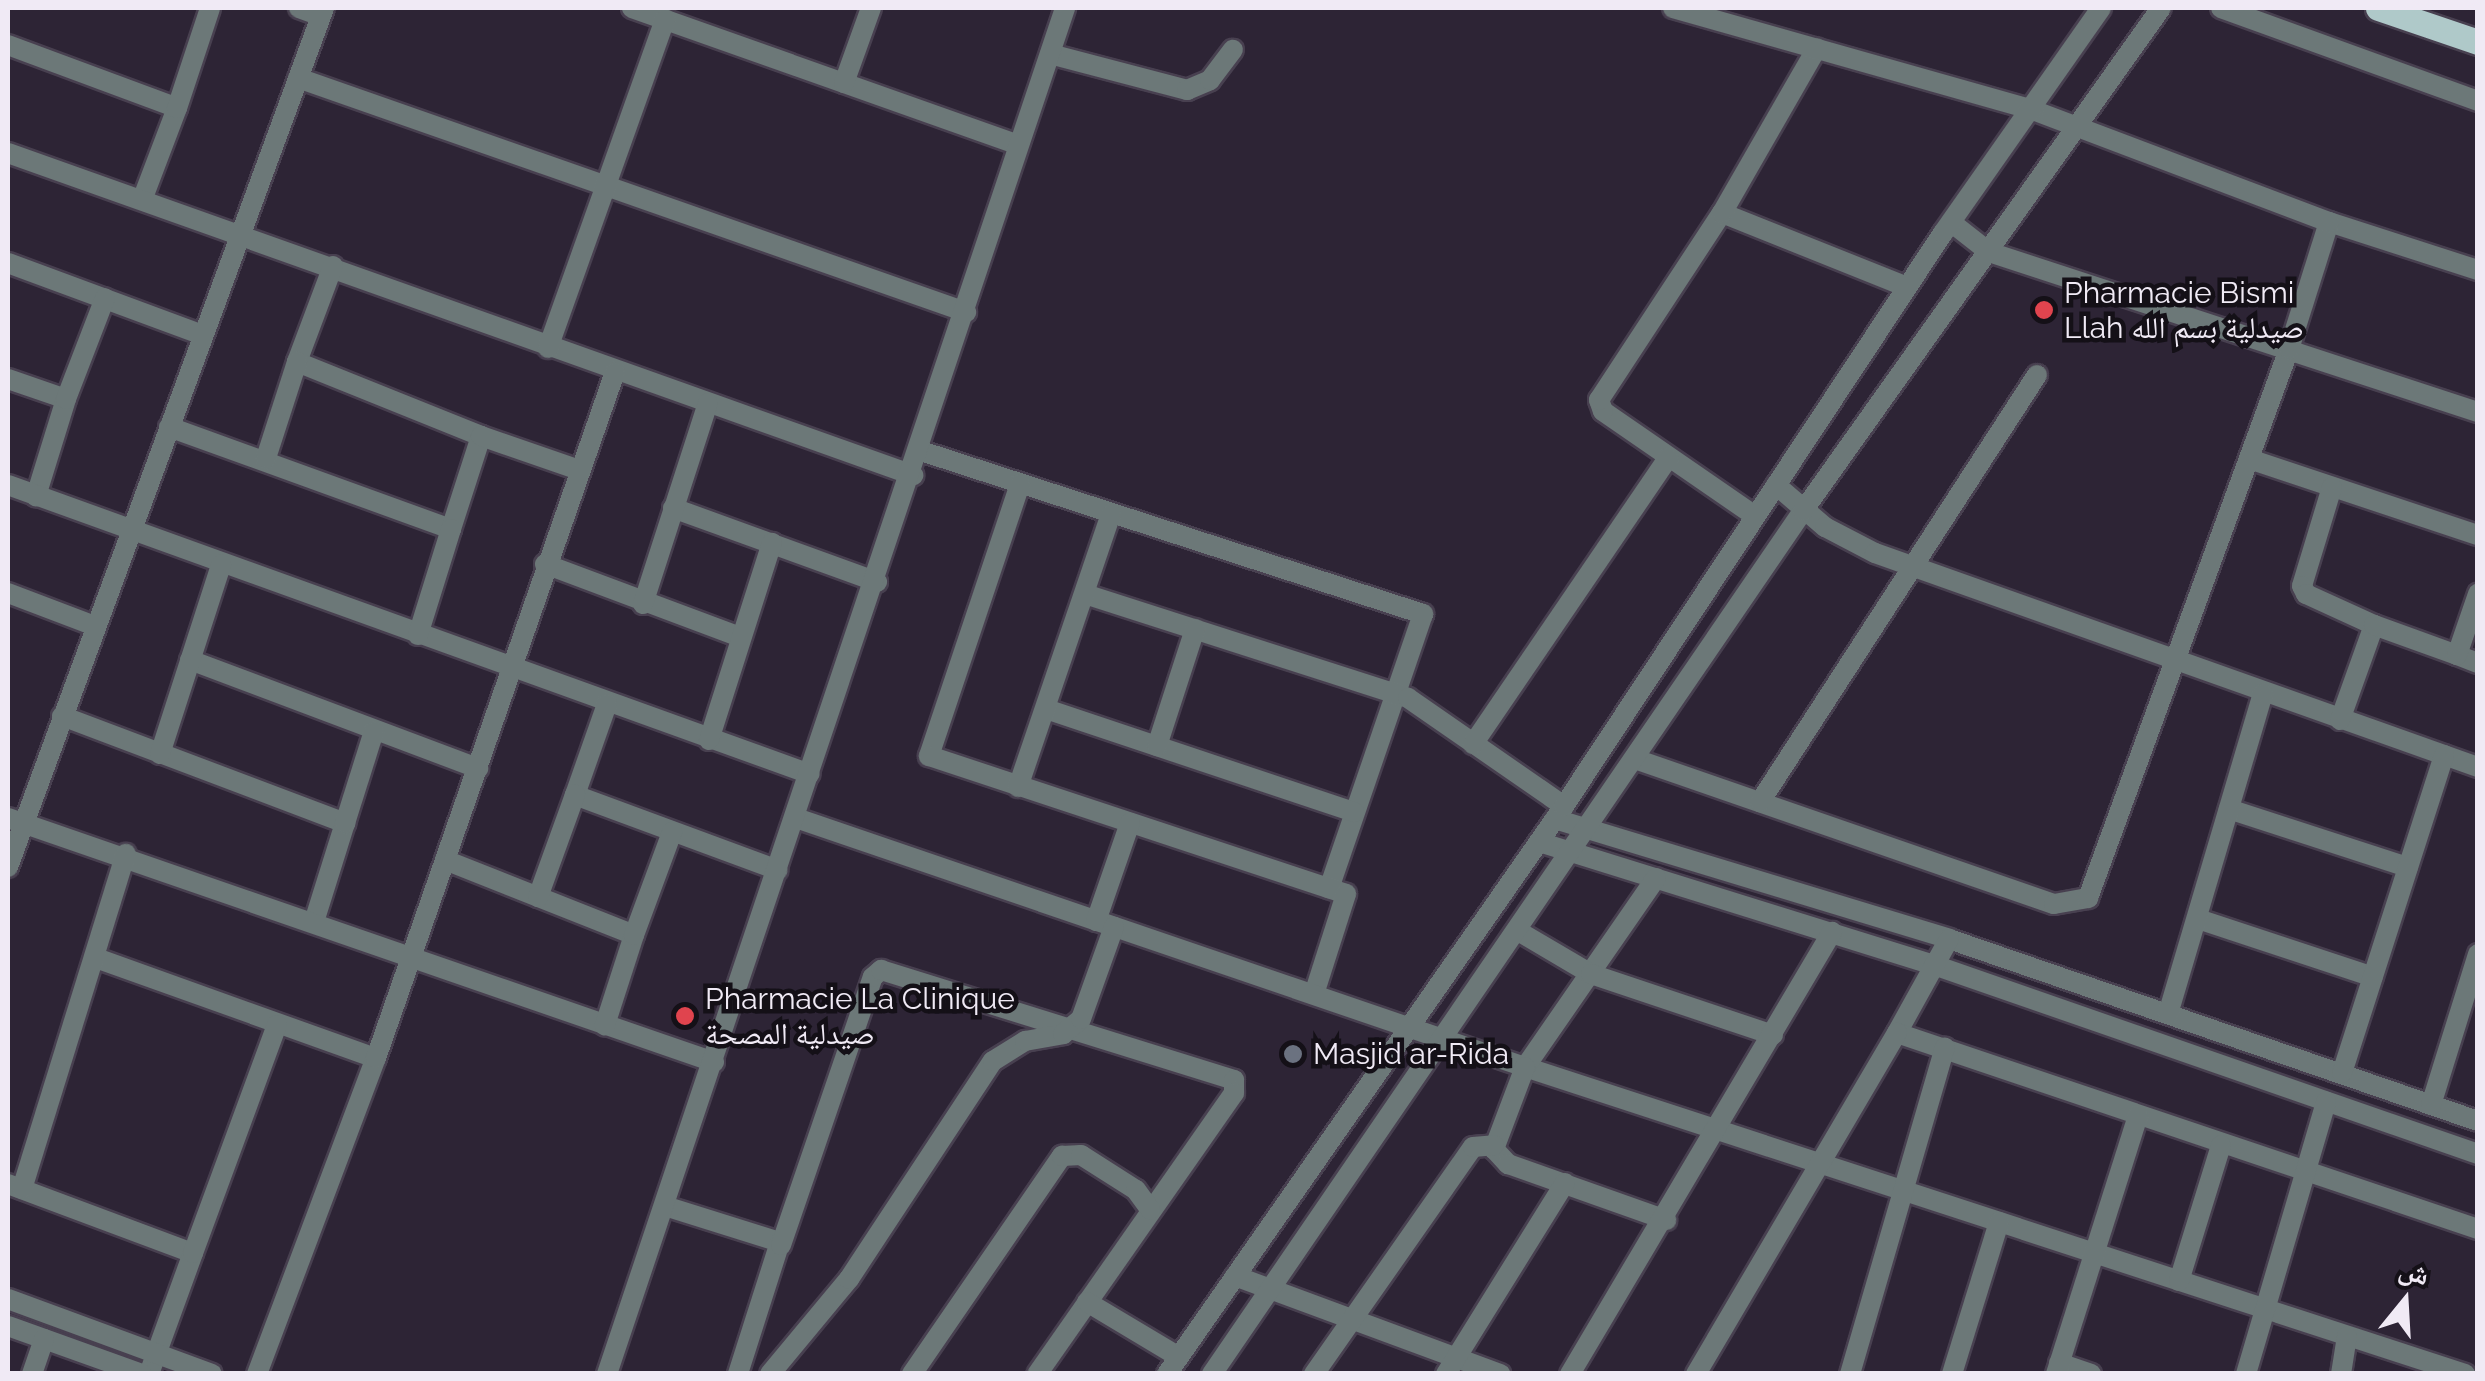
<!DOCTYPE html>
<html>
<head>
<meta charset="utf-8">
<style>
	body { margin:0 }
	#map { position:relative; width:2485px; height:1381px; overflow:hidden; background:#2d2435; font-family:Raleway,"Noto Naskh Arabic",sans-serif }
	div>[style] { position:absolute }
	[style*='--x'] { left:calc(var(--x)*1px); top:calc(var(--y)*1px); width:calc(var(--w)*1px); rotate:calc(var(--a)*1deg) }
	.roads { filter:drop-shadow(2px 0 #484050) drop-shadow(-2px 0 #484050) drop-shadow(0 2px #484050) drop-shadow(0 -2px #484050) }
	.minor>* { height:20px; margin:-10px; padding:0 10px; transform-origin:10px; border-radius:10px; background:#6c7878 }
	.primary>* { height:25px; margin:-12.5px; padding:0 12.5px; transform-origin:12.5px; border-radius:12.5px; background:#afc9c9 }
	.dots>* { width:28px; height:28px; translate:-50% -50%; box-sizing:border-box; border:5px solid #141017; border-radius:50% }
	span { translate:-50% -50%; white-space:nowrap; text-align:center; line-height:1.15; -webkit-text-stroke:9px #141017; paint-order:stroke }
	.poi-label { font-size:30px; color:#f0eaf5 }
	.left { translate:0 -50%; text-align:left }
	.frame { position:absolute; inset:0; border:10px solid #f0eaf5; pointer-events:none }
	.north { position:absolute; left:2355px; top:1251px; width:100px; height:100px; -webkit-text-stroke:8px #141017; paint-order:stroke; rotate:18deg; font-size:28px; font-weight:700; line-height:40px; text-align:center; color:#f0eaf5 }
	.north::after { content:''; display:block; margin:auto; width:35px; height:45px; background:#f0eaf5; clip-path:polygon(50% 0,100% 100%,50% 72%,0 100%) }
</style>
</head>
<body>
<div id="map">
	<div class="roads">
		<div class="minor">
			<div style="--x:299;--y:8;--w:23;--a:20"></div>
			<div style="--x:632;--y:8;--w:410;--a:19.5"></div>
			<div style="--x:2221;--y:8;--w:273;--a:19.9"></div>
			<div style="--x:8;--y:45;--w:180;--a:20.4"></div>
			<div style="--x:177;--y:108;--w:98;--a:110.8"></div>
			<div style="--x:1050;--y:54;--w:142;--a:14.7"></div>
			<div style="--x:1187;--y:90;--w:25;--a:-23"></div>
			<div style="--x:1210;--y:80;--w:38;--a:-53"></div>
			<div style="--x:298;--y:78;--w:708;--a:19.31"></div>
			<div style="--x:844;--y:83;--w:80;--a:-70.2"></div>
			<div style="--x:177;--y:108;--w:105;--a:-71.7"></div>
			<div style="--x:8;--y:153;--w:961;--a:19.59"></div>
			<div style="--x:1722;--y:213;--w:199;--a:21.8"></div>
			<div style="--x:2329;--y:222;--w:157;--a:17.9"></div>
			<div style="--x:1952;--y:223;--w:47;--a:38.1"></div>
			<div style="--x:1989;--y:252;--w:515;--a:18.12"></div>
			<div style="--x:8;--y:263;--w:208;--a:20.3"></div>
			<div style="--x:333;--y:266;--w:103;--a:110.6"></div>
			<div style="--x:297;--y:362;--w:198;--a:21.9"></div>
			<div style="--x:548;--y:348;--w:349;--a:-70.4"></div>
			<div style="--x:8;--y:379;--w:61;--a:19"></div>
			<div style="--x:66;--y:399;--w:102;--a:107.2"></div>
			<div style="--x:66;--y:399;--w:108;--a:-68.9"></div>
			<div style="--x:169;--y:427;--w:300;--a:19.9"></div>
			<div style="--x:451;--y:529;--w:98;--a:-72.1"></div>
			<div style="--x:481;--y:436;--w:104;--a:19.1"></div>
			<div style="--x:921;--y:451;--w:528;--a:17.99"></div>
			<div style="--x:1423;--y:614;--w:290;--a:108.9"></div>
			<div style="--x:266;--y:458;--w:101;--a:-72.1"></div>
			<div style="--x:2249;--y:459;--w:241;--a:18.4"></div>
			<div style="--x:1020;--y:484;--w:287;--a:108.5"></div>
			<div style="--x:929;--y:756;--w:439;--a:18.3"></div>
			<div style="--x:1346;--y:894;--w:105;--a:107.7"></div>
			<div style="--x:8;--y:485;--w:852;--a:19.82"></div>
			<div style="--x:1776;--y:485;--w:65;--a:40.6"></div>
			<div style="--x:1825;--y:527;--w:56;--a:27.5"></div>
			<div style="--x:1875;--y:553;--w:640;--a:19.54"></div>
			<div style="--x:2332;--y:487;--w:103;--a:106.9"></div>
			<div style="--x:2302;--y:586;--w:9;--a:63"></div>
			<div style="--x:2306;--y:594;--w:75;--a:24.5"></div>
			<div style="--x:673;--y:508;--w:217;--a:19.9"></div>
			<div style="--x:1755;--y:516;--w:185;--a:-145.4"></div>
			<div style="--x:1603;--y:411;--w:12;--a:-110"></div>
			<div style="--x:1599;--y:400;--w:224;--a:-56.7"></div>
			<div style="--x:1722;--y:213;--w:190;--a:-60.1"></div>
			<div style="--x:545;--y:564;--w:208;--a:20.5"></div>
			<div style="--x:8;--y:593;--w:93;--a:20.8"></div>
			<div style="--x:1085;--y:594;--w:339;--a:17.8"></div>
			<div style="--x:1408;--y:698;--w:190;--a:34.7"></div>
			<div style="--x:643;--y:604;--w:211;--a:-72.1"></div>
			<div style="--x:418;--y:635;--w:111;--a:-72.7"></div>
			<div style="--x:2457;--y:655;--w:22;--a:21"></div>
			<div style="--x:190;--y:660;--w:308;--a:20.6"></div>
			<div style="--x:607;--y:704;--w:96;--a:109.4"></div>
			<div style="--x:575;--y:795;--w:216;--a:20.3"></div>
			<div style="--x:1046;--y:709;--w:325;--a:18.5"></div>
			<div style="--x:62;--y:716;--w:303;--a:20.7"></div>
			<div style="--x:345;--y:823;--w:104;--a:107.4"></div>
			<div style="--x:2340;--y:720;--w:101;--a:-70.3"></div>
			<div style="--x:2374;--y:625;--w:88;--a:19.9"></div>
			<div style="--x:2457;--y:655;--w:65;--a:-71"></div>
			<div style="--x:709;--y:740;--w:207;--a:-72.3"></div>
			<div style="--x:1473;--y:744;--w:346;--a:-55.7"></div>
			<div style="--x:1157;--y:746;--w:123;--a:-72"></div>
			<div style="--x:160;--y:754;--w:199;--a:-72.1"></div>
			<div style="--x:1635;--y:759;--w:443;--a:19.1"></div>
			<div style="--x:2054;--y:904;--w:35;--a:-10"></div>
			<div style="--x:2088;--y:898;--w:585;--a:-69.89"></div>
			<div style="--x:2289;--y:349;--w:133;--a:-72.5"></div>
			<div style="--x:2329;--y:222;--w:316;--a:-159.3"></div>
			<div style="--x:2033;--y:110;--w:374;--a:-164.2"></div>
			<div style="--x:1018;--y:787;--w:288;--a:-71.2"></div>
			<div style="--x:1760;--y:802;--w:509;--a:-57.03"></div>
			<div style="--x:2229;--y:809;--w:188;--a:18"></div>
			<div style="--x:8;--y:818;--w:747;--a:19.07"></div>
			<div style="--x:796;--y:818;--w:770;--a:18.86"></div>
			<div style="--x:1525;--y:1067;--w:989;--a:18.09"></div>
			<div style="--x:1555;--y:819;--w:412;--a:16.9"></div>
			<div style="--x:1949;--y:939;--w:559;--a:18.99"></div>
			<div style="--x:345;--y:823;--w:96;--a:-72.5"></div>
			<div style="--x:1539;--y:842;--w:414;--a:17.3"></div>
			<div style="--x:1934;--y:965;--w:576;--a:19.16"></div>
			<div style="--x:445;--y:860;--w:203;--a:21.6"></div>
			<div style="--x:634;--y:935;--w:95;--a:107.9"></div>
			<div style="--x:8;--y:867;--w:915;--a:-69.8"></div>
			<div style="--x:1656;--y:878;--w:230;--a:124.7"></div>
			<div style="--x:1525;--y:1067;--w:88;--a:110.7"></div>
			<div style="--x:1494;--y:1149;--w:21;--a:47"></div>
			<div style="--x:1508;--y:1164;--w:168;--a:19.5"></div>
			<div style="--x:538;--y:897;--w:109;--a:-70.1"></div>
			<div style="--x:2198;--y:919;--w:184;--a:18.3"></div>
			<div style="--x:1096;--y:921;--w:104;--a:-70.9"></div>
			<div style="--x:1518;--y:931;--w:85;--a:30.5"></div>
			<div style="--x:1591;--y:974;--w:192;--a:18.5"></div>
			<div style="--x:634;--y:935;--w:110;--a:-69.7"></div>
			<div style="--x:1949;--y:939;--w:107;--a:119"></div>
			<div style="--x:1897;--y:1033;--w:613;--a:18.64"></div>
			<div style="--x:96;--y:958;--w:297;--a:19.7"></div>
			<div style="--x:2168;--y:1014;--w:334;--a:-73.5"></div>
			<div style="--x:2342;--y:1073;--w:334;--a:-72.2"></div>
			<div style="--x:2431;--y:1105;--w:158;--a:-72.7"></div>
			<div style="--x:8;--y:1184;--w:197;--a:20.5"></div>
			<div style="--x:193;--y:1253;--w:129;--a:110"></div>
			<div style="--x:22;--y:1189;--w:351;--a:-72.8"></div>
			<div style="--x:668;--y:1207;--w:117;--a:17.4"></div>
			<div style="--x:780;--y:1242;--w:139;--a:107.7"></div>
			<div style="--x:781;--y:1245;--w:283;--a:-71.1"></div>
			<div style="--x:873;--y:977;--w:11;--a:-41"></div>
			<div style="--x:881;--y:970;--w:370;--a:17.3"></div>
			<div style="--x:1234;--y:1080;--w:13;--a:90"></div>
			<div style="--x:1234;--y:1093;--w:343;--a:125"></div>
			<div style="--x:193;--y:1253;--w:243;--a:-69.8"></div>
			<div style="--x:1235;--y:1276;--w:283;--a:20.3"></div>
			<div style="--x:2179;--y:1281;--w:142;--a:-72.8"></div>
			<div style="--x:8;--y:1299;--w:217;--a:20.2"></div>
			<div style="--x:1087;--y:1302;--w:107;--a:30.9"></div>
			<div style="--x:8;--y:1326;--w:142;--a:19.7"></div>
			<div style="--x:2059;--y:1363;--w:34;--a:19"></div>
			<div style="--x:32;--y:1374;--w:37;--a:-71"></div>
			<div style="--x:257;--y:1374;--w:338;--a:-69.4"></div>
			<div style="--x:376;--y:1058;--w:726;--a:-70.79"></div>
			<div style="--x:607;--y:1374;--w:1441;--a:-71.46"></div>
			<div style="--x:770;--y:1374;--w:124;--a:-50.3"></div>
			<div style="--x:849;--y:1279;--w:261;--a:-56.6"></div>
			<div style="--x:993;--y:1061;--w:38;--a:-32"></div>
			<div style="--x:1025;--y:1041;--w:39;--a:-10"></div>
			<div style="--x:1063;--y:1034;--w:23;--a:-40"></div>
			<div style="--x:1081;--y:1019;--w:98;--a:-70.3"></div>
			<div style="--x:912;--y:1374;--w:265;--a:-55.5"></div>
			<div style="--x:1062;--y:1156;--w:19;--a:-3"></div>
			<div style="--x:1081;--y:1155;--w:65;--a:32.5"></div>
			<div style="--x:1136;--y:1190;--w:24;--a:54"></div>
			<div style="--x:1167;--y:1374;--w:693;--a:-55.05"></div>
			<div style="--x:1564;--y:806;--w:687;--a:-56.52"></div>
			<div style="--x:1943;--y:233;--w:275;--a:-54.9"></div>
			<div style="--x:1212;--y:1374;--w:1046;--a:-55.6"></div>
			<div style="--x:1803;--y:511;--w:617;--a:-54.56"></div>
			<div style="--x:1314;--y:1374;--w:277;--a:-55"></div>
			<div style="--x:1473;--y:1147;--w:21;--a:-5"></div>
			<div style="--x:1446;--y:1374;--w:225;--a:-58.1"></div>
			<div style="--x:1570;--y:1374;--w:514;--a:-59.34"></div>
			<div style="--x:1696;--y:1374;--w:396;--a:-59.5"></div>
			<div style="--x:1850;--y:1374;--w:340;--a:-73.8"></div>
			<div style="--x:1952;--y:1374;--w:159;--a:-72.8"></div>
			<div style="--x:2056;--y:1374;--w:271;--a:-72.4"></div>
			<div style="--x:2246;--y:1374;--w:284;--a:-73.6"></div>
			<div style="--x:2341;--y:1374;--w:38;--a:-81"></div>
		</div>
		<div class="primary">
			<div style="--x:2378;--y:8;--w:106;--a:18.8"></div>
		</div>
	</div>
	<div class="dots">
		<div style="left:2044px;top:310px;background:#e0444e"></div>
		<div style="left:685px;top:1016px;background:#e0444e"></div>
		<div style="left:1293px;top:1054px;background:#6b7280"></div>
	</div>
	<div class="poi-label">
		<span class="left" style="left:2064px;top:310px">Pharmacie Bismi<br>Llah صيدلية بسم الله</span>
		<span class="left" style="left:705px;top:1016px">Pharmacie La Clinique<br>صيدلية المصحة</span>
		<span class="left" style="left:1313px;top:1054px">Masjid ar-Rida</span>
	</div>
	<div class="frame"></div>
	<div class="north">ش</div>
</div>
</body>
</html>
